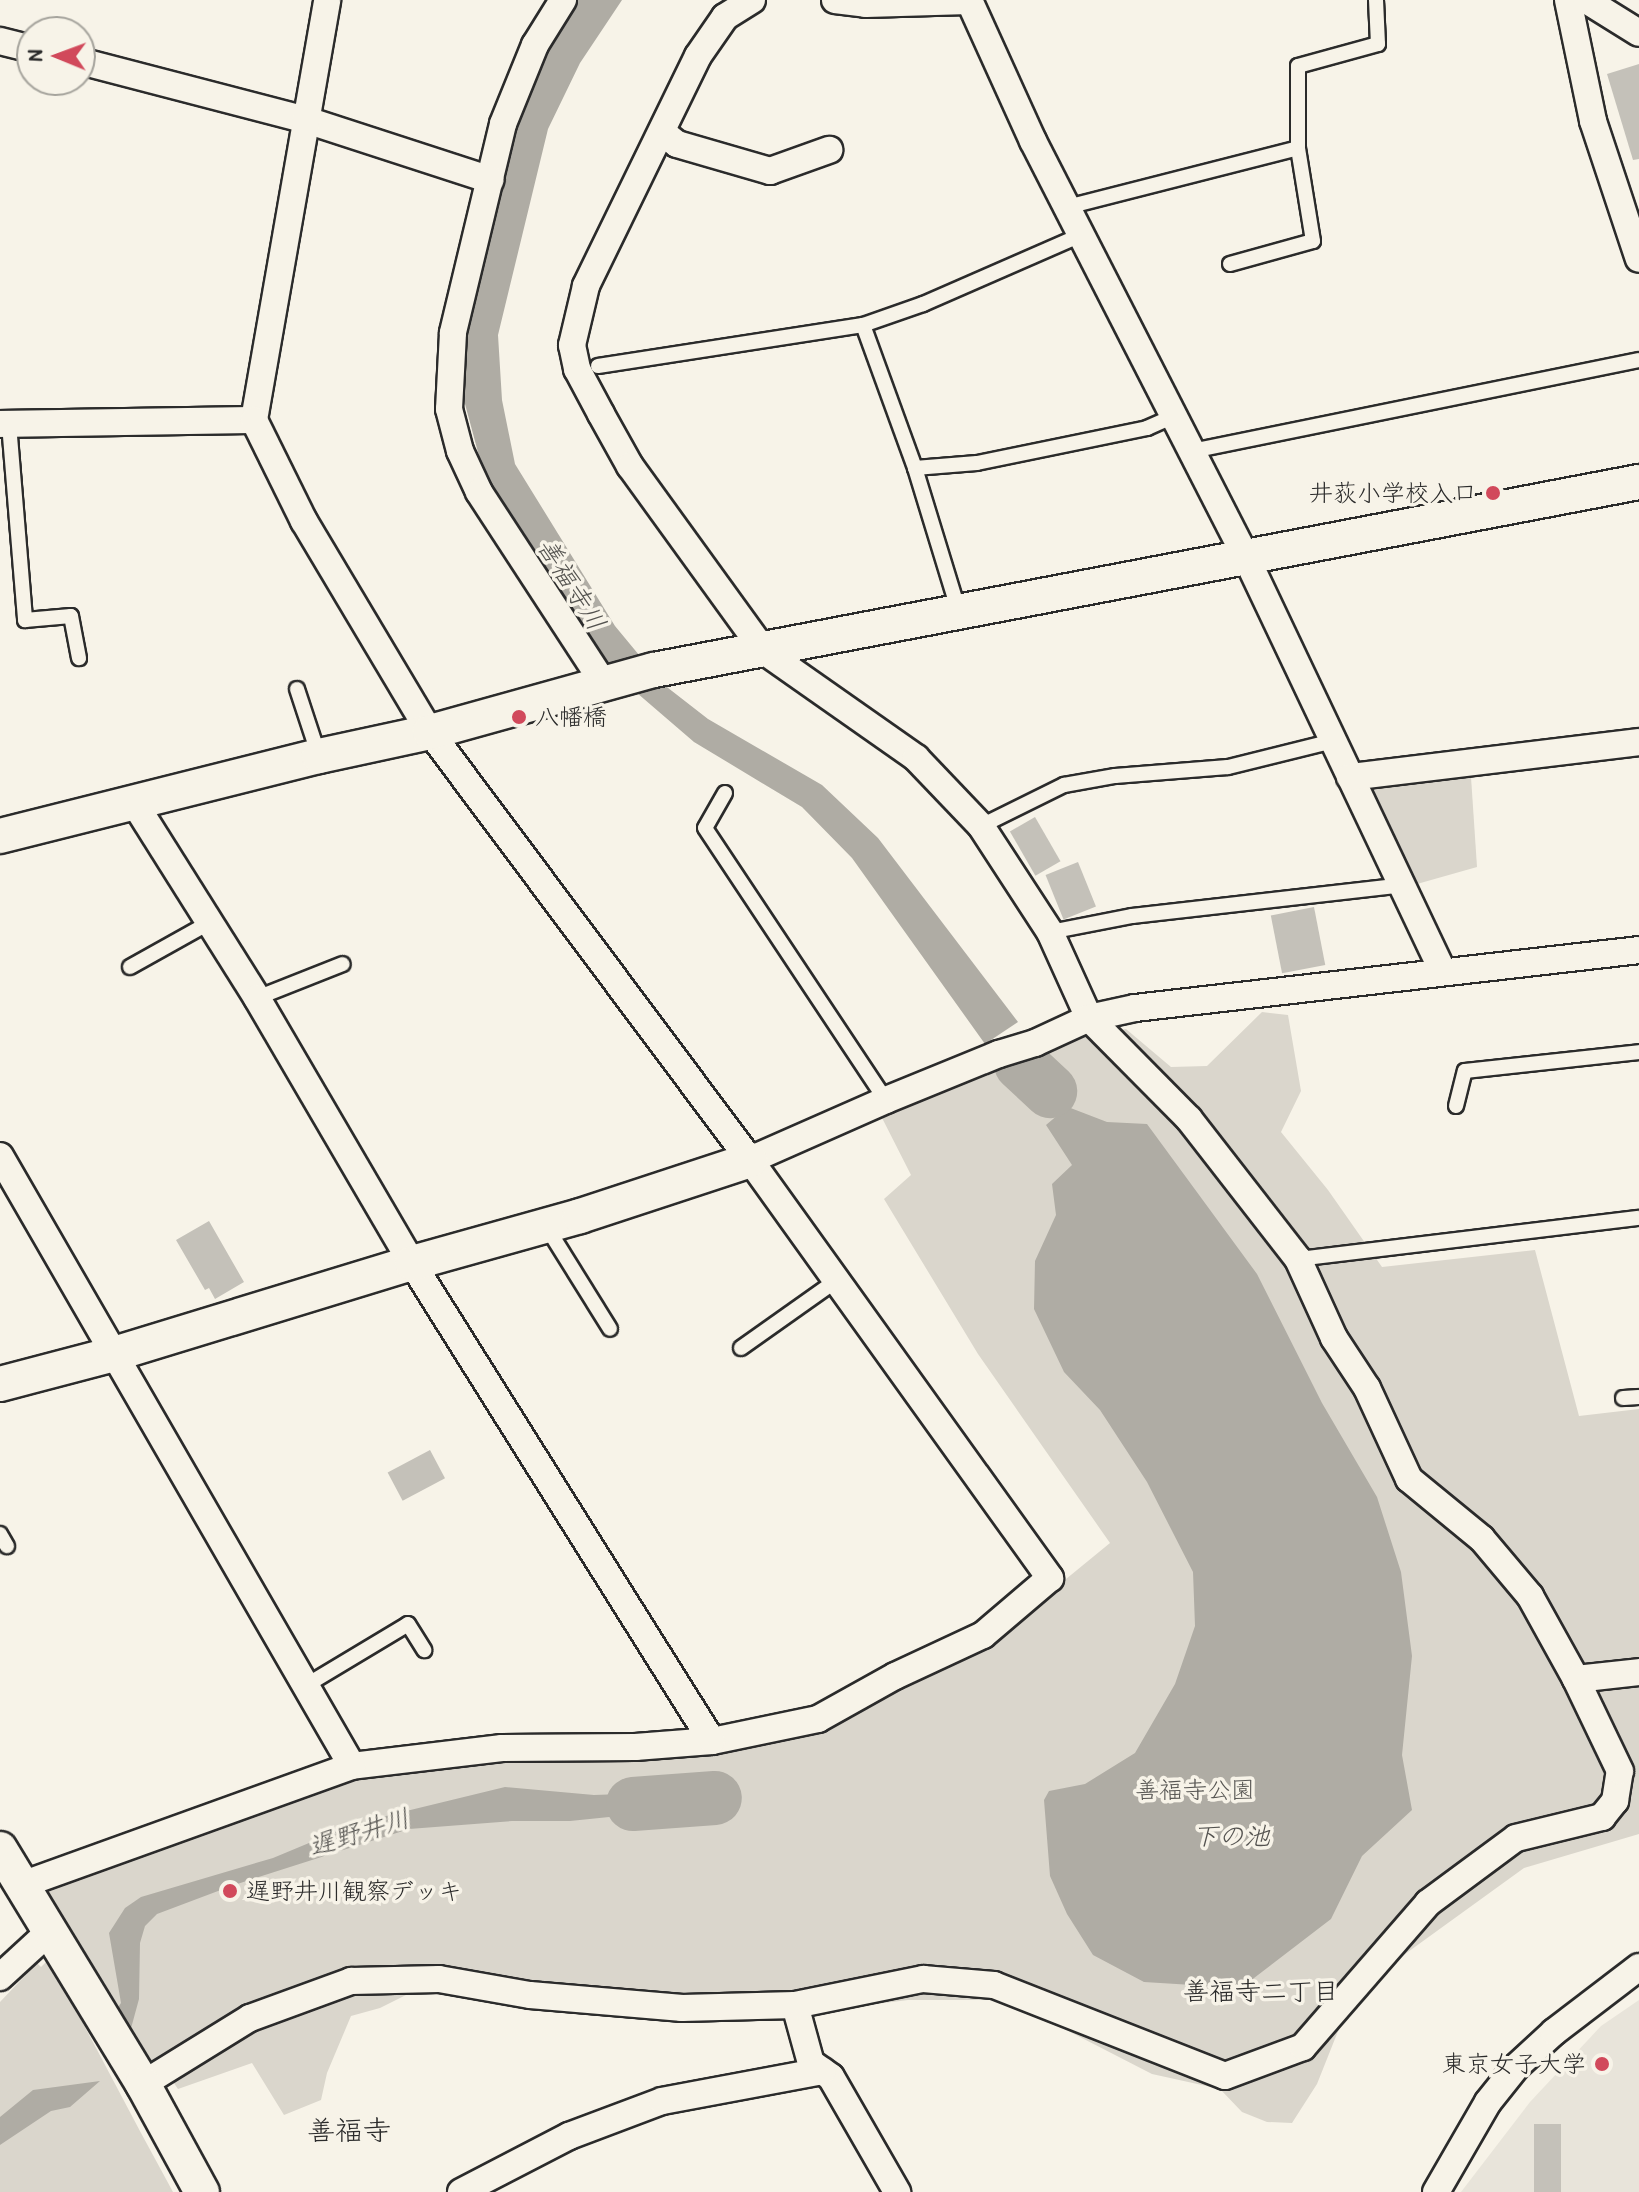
<!DOCTYPE html>
<html>
<head>
<meta charset="utf-8">
<style>
	body { margin:0 }
	#map { position:relative; width:1639px; height:2192px; overflow:hidden; background:#f7f3e8; font-family:"Patrick Hand","Klee One",sans-serif }
	div>[style] { position:absolute }
	[style*='--x'] { left:calc(var(--x)*1px); top:calc(var(--y)*1px); width:calc(var(--w)*1px); rotate:calc(var(--a)*1deg) }
	.built>* { inset:0; background:#e8e4da }
	.green>* { inset:0; background:#dad6cc }
	.water>* { inset:0; background:#afaca4 }
	.river>* { height:54px; margin:-27px; padding:0 27px; transform-origin:27px; border-radius:27px; background:#afaca4 }
	.building>* { inset:0; background:#c4c1b9; transform-origin:0 0 }
	.roads { filter:drop-shadow(2px 0 #2b2b2b) drop-shadow(-2px 0 #2b2b2b) drop-shadow(0 2px #2b2b2b) drop-shadow(0 -2px #2b2b2b) }
	.service>* { height:14px; margin:-7px; padding:0 7px; transform-origin:7px; border-radius:7px; background:#f7f3e8 }
	.minor>* { height:26px; margin:-13px; padding:0 13px; transform-origin:13px; border-radius:13px; background:#f7f3e8 }
	.tertiary>* { height:34px; margin:-17px; padding:0 17px; transform-origin:17px; border-radius:17px; background:#f7f3e8 }
	.dots>* { width:22px; height:22px; translate:-50% -50%; box-sizing:border-box; border:4px solid #f7f3e8; border-radius:50% }
	span { translate:-50% -50%; white-space:nowrap; text-align:center; line-height:1.15; -webkit-text-stroke:7px #f7f3e8; paint-order:stroke }
	.poi-label { font-size:24px; color:#2b2b2b }
	.right { translate:-100% -50%; text-align:right }
	.left { translate:0 -50%; text-align:left }
	.park-label { font-size:24px; color:#575653 }
	.water-label { font-size:26px; color:#53524f; font-style:italic }
	.neighbourhood-label { font-size:26px; color:#2b2b2b }
	.quarter-label { font-size:28px; color:#2b2b2b }
	.north { position:absolute; left:16px; top:16px; width:80px; height:80px; box-sizing:border-box; background:#f7f3e8; border:2px solid #a5a39c; border-radius:50%; rotate:271deg; font-size:22px; font-weight:700; line-height:32px; text-align:center; color:#2b2b2b }
	.north::after { content:''; display:block; margin:auto; width:28px; height:36px; background:#d1495b; clip-path:polygon(50% 0,100% 100%,50% 72%,0 100%) }
</style>
</head>
<body>
<div id="map">
	<div class="built">
		<div style="clip-path:polygon(1639px 2000px,1639px 2192px,1461px 2192px,1530px 2102px,1601px 2026px)"></div>
	</div>
	<div class="green">
		<div style="clip-path:polygon(1471px 777px,1477px 867px,1417px 884px,1370px 787px)"></div>
		<div style="clip-path:polygon(1262px 1012px,1288px 1015px,1301px 1091px,1281px 1132px,1328px 1190px,1382px 1267px,1535px 1250px,1579px 1416px,1639px 1409px,1639px 1834px,1524px 1868px,1354px 1991px,1317px 2084px,1292px 2123px,1267px 2122px,1242px 2112px,1220px 2089px,1152px 2074px,1008px 2000px,908px 2000px,745px 2020px,638px 2016px,416px 1990px,380px 2008px,351px 2016px,327px 2073px,321px 2100px,284px 2115px,252px 2063px,178px 2089px,160px 2063px,144px 2074px,40px 1891px,114px 1842px,385px 1772px,570px 1757px,652px 1760px,822px 1731px,989px 1642px,1110px 1543px,978px 1354px,884px 1199px,911px 1175px,878px 1110px,1023px 1061px,1064px 1039px,1126px 1029px,1171px 1067px,1207px 1066px)"></div>
		<div style="clip-path:polygon(49px 1959px,141px 2133px,173px 2192px,0 2192px,0 2002px,37px 1963px,41px 1967px)"></div>
	</div>
	<div class="water">
		<div style="clip-path:polygon(573px 0,622px 0,580px 63px,548px 129px,498px 335px,502px 400px,515px 464px,615px 626px,663px 684px,708px 719px,822px 785px,878px 838px,1018px 1022px,985px 1044px,852px 858px,802px 807px,694px 742px,594px 656px,486px 482px,465px 404px,464px 334px,518px 110px,549px 37px)"></div>
		<div style="clip-path:polygon(1055px 1086px,1068px 1107px,1107px 1122px,1147px 1124px,1257px 1274px,1322px 1403px,1377px 1497px,1401px 1572px,1412px 1656px,1402px 1755px,1412px 1810px,1362px 1856px,1331px 1919px,1241px 1988px,1144px 1982px,1093px 1955px,1067px 1914px,1050px 1876px,1044px 1800px,1049px 1791px,1085px 1784px,1135px 1753px,1175px 1684px,1195px 1626px,1193px 1572px,1147px 1482px,1100px 1410px,1064px 1372px,1034px 1309px,1035px 1261px,1056px 1215px,1052px 1184px,1072px 1165px,1046px 1125px,1059px 1114px,1047px 1095px)"></div>
		<div style="clip-path:polygon(505px 1787px,594px 1795px,706px 1791px,707px 1807px,570px 1821px,512px 1821px,409px 1829px,234px 1885px,157px 1914px,145px 1926px,140px 1943px,139px 1999px,130px 2032px,112px 2016px,121px 2003px,109px 1933px,125px 1908px,141px 1897px,273px 1858px,357px 1823px)"></div>
		<div style="clip-path:polygon(100px 2081px,70px 2107px,51px 2111px,0 2145px,0 2117px,33px 2090px)"></div>
	</div>
	<div class="river">
		<div style="--x:1021;--y:1064;--w:40;--a:43"></div>
		<div style="--x:633;--y:1804;--w:82;--a:-4.2"></div>
	</div>
	<div class="building">
		<div style="clip-path:polygon(1639px 64px,1639px 159px,1633px 160px,1607px 74px)"></div>
		<div style="left:1035px;top:817px;width:51px;height:29px;rotate:60deg"></div>
		<div style="left:1078px;top:862px;width:48px;height:35px;rotate:68deg"></div>
		<div style="left:1314px;top:907px;width:59px;height:44px;rotate:79deg"></div>
		<div style="clip-path:polygon(209px 1221px,244px 1282px,215px 1299px,209px 1288px,205px 1290px,176px 1240px)"></div>
		<div style="left:430px;top:1450px;width:32px;height:48px;rotate:62deg"></div>
		<div style="left:1534px;top:2124px;width:27px;height:68px"></div>
	</div>
	<div class="roads">
		<div class="service">
			<div style="--x:1067;--y:207;--w:238;--a:-14.3"></div>
			<div style="--x:1298;--y:148;--w:82;--a:-90"></div>
			<div style="--x:1298;--y:66;--w:83;--a:-15.4"></div>
			<div style="--x:1378;--y:44;--w:44;--a:-92.6"></div>
			<div style="--x:1230;--y:264;--w:86;--a:-15.5"></div>
			<div style="--x:1313;--y:241;--w:94;--a:-99.2"></div>
			<div style="--x:863;--y:325;--w:152;--a:70"></div>
			<div style="--x:915;--y:468;--w:151;--a:73"></div>
			<div style="--x:598;--y:366;--w:268;--a:-8.8"></div>
			<div style="--x:863;--y:325;--w:64;--a:-19.3"></div>
			<div style="--x:923;--y:304;--w:172;--a:-23.6"></div>
			<div style="--x:9;--y:424;--w:197;--a:85.3"></div>
			<div style="--x:25;--y:620;--w:46;--a:-5"></div>
			<div style="--x:71;--y:616;--w:43;--a:79.2"></div>
			<div style="--x:1192;--y:451;--w:456;--a:-11.5"></div>
			<div style="--x:915;--y:468;--w:62;--a:-4.6"></div>
			<div style="--x:977;--y:463;--w:174;--a:-11.6"></div>
			<div style="--x:1147;--y:428;--w:30;--a:-24"></div>
			<div style="--x:297;--y:689;--w:71;--a:71.8"></div>
			<div style="--x:725;--y:793;--w:40;--a:119.7"></div>
			<div style="--x:705;--y:828;--w:327;--a:56.4"></div>
			<div style="--x:981;--y:826;--w:93;--a:-26.3"></div>
			<div style="--x:1064;--y:785;--w:52;--a:-10"></div>
			<div style="--x:1115;--y:776;--w:113;--a:-4.6"></div>
			<div style="--x:1228;--y:767;--w:108;--a:-13.9"></div>
			<div style="--x:1050;--y:932;--w:84;--a:-11"></div>
			<div style="--x:1132;--y:916;--w:274;--a:-6.5"></div>
			<div style="--x:130;--y:967;--w:88;--a:-29.2"></div>
			<div style="--x:257;--y:998;--w:92;--a:-21.6"></div>
			<div style="--x:1456;--y:1106;--w:36;--a:-76"></div>
			<div style="--x:1465;--y:1071;--w:175;--a:-6.2"></div>
			<div style="--x:546;--y:1226;--w:121;--a:58.1"></div>
			<div style="--x:1298;--y:1259;--w:343;--a:-6.9"></div>
			<div style="--x:741;--y:1348;--w:118;--a:-35.3"></div>
			<div style="--x:1623;--y:1398;--w:16;--a:-4"></div>
			<div style="--x:0;--y:1534;--w:14;--a:60"></div>
			<div style="--x:305;--y:1686;--w:120;--a:-31"></div>
			<div style="--x:408;--y:1624;--w:31;--a:58"></div>
		</div>
		<div class="minor">
			<div style="--x:563;--y:0;--w:53;--a:121.9"></div>
			<div style="--x:535;--y:45;--w:85;--a:112.1"></div>
			<div style="--x:503;--y:124;--w:215;--a:103.5"></div>
			<div style="--x:453;--y:333;--w:76;--a:93"></div>
			<div style="--x:449;--y:409;--w:43;--a:75.3"></div>
			<div style="--x:460;--y:451;--w:45;--a:65.1"></div>
			<div style="--x:479;--y:492;--w:229;--a:56.9"></div>
			<div style="--x:752;--y:0;--w:32;--a:148"></div>
			<div style="--x:725;--y:17;--w:47;--a:124.7"></div>
			<div style="--x:698;--y:56;--w:256;--a:116"></div>
			<div style="--x:586;--y:286;--w:61;--a:103.3"></div>
			<div style="--x:572;--y:345;--w:25;--a:78"></div>
			<div style="--x:577;--y:369;--w:51;--a:61.9"></div>
			<div style="--x:601;--y:414;--w:60;--a:60.9"></div>
			<div style="--x:630;--y:466;--w:228;--a:54.1"></div>
			<div style="--x:764;--y:651;--w:186;--a:35.1"></div>
			<div style="--x:916;--y:758;--w:94;--a:46.3"></div>
			<div style="--x:981;--y:826;--w:126;--a:56.9"></div>
			<div style="--x:1050;--y:932;--w:94;--a:65.6"></div>
			<div style="--x:1089;--y:1018;--w:142;--a:45.3"></div>
			<div style="--x:1189;--y:1119;--w:177;--a:52.1"></div>
			<div style="--x:1298;--y:1259;--w:87;--a:65.5"></div>
			<div style="--x:1334;--y:1338;--w:60;--a:56.6"></div>
			<div style="--x:1367;--y:1388;--w:100;--a:65.2"></div>
			<div style="--x:1409;--y:1479;--w:94;--a:39.4"></div>
			<div style="--x:1482;--y:1539;--w:75;--a:49.9"></div>
			<div style="--x:1530;--y:1596;--w:95;--a:61"></div>
			<div style="--x:1576;--y:1679;--w:63;--a:-6.3"></div>
			<div style="--x:835;--y:0;--w:31;--a:7"></div>
			<div style="--x:866;--y:4;--w:103;--a:-1.7"></div>
			<div style="--x:969;--y:0;--w:155;--a:65.6"></div>
			<div style="--x:1033;--y:141;--w:467;--a:62.9"></div>
			<div style="--x:1246;--y:557;--w:458;--a:64.6"></div>
			<div style="--x:1568;--y:0;--w:124;--a:78.3"></div>
			<div style="--x:1593;--y:121;--w:145;--a:71.6"></div>
			<div style="--x:1586;--y:0;--w:62;--a:31.9"></div>
			<div style="--x:0;--y:41;--w:33;--a:14"></div>
			<div style="--x:80;--y:61;--w:234;--a:14.6"></div>
			<div style="--x:306;--y:120;--w:194;--a:18"></div>
			<div style="--x:662;--y:132;--w:19;--a:39"></div>
			<div style="--x:677;--y:144;--w:97;--a:16.2"></div>
			<div style="--x:770;--y:171;--w:63;--a:-19.6"></div>
			<div style="--x:254;--y:420;--w:426;--a:-80.1"></div>
			<div style="--x:0;--y:424;--w:254;--a:-0.9"></div>
			<div style="--x:254;--y:420;--w:113;--a:63.7"></div>
			<div style="--x:304;--y:521;--w:246;--a:59.2"></div>
			<div style="--x:430;--y:732;--w:534;--a:53.22"></div>
			<div style="--x:750;--y:1160;--w:515;--a:54.33"></div>
			<div style="--x:1050;--y:1578;--w:88;--a:139.6"></div>
			<div style="--x:983;--y:1635;--w:97;--a:155"></div>
			<div style="--x:895;--y:1676;--w:88;--a:150.8"></div>
			<div style="--x:818;--y:1719;--w:108;--a:168.3"></div>
			<div style="--x:712;--y:1741;--w:77;--a:175.5"></div>
			<div style="--x:635;--y:1747;--w:133;--a:179.6"></div>
			<div style="--x:502;--y:1748;--w:151;--a:173.2"></div>
			<div style="--x:352;--y:1766;--w:352;--a:160.2"></div>
			<div style="--x:1350;--y:777;--w:291;--a:-6.9"></div>
			<div style="--x:135;--y:804;--w:229;--a:57.8"></div>
			<div style="--x:257;--y:998;--w:307;--a:59.7"></div>
			<div style="--x:412;--y:1263;--w:564;--a:57.89"></div>
			<div style="--x:0;--y:1156;--w:704;--a:60.01"></div>
			<div style="--x:750;--y:1160;--w:149;--a:-23.8"></div>
			<div style="--x:886;--y:1100;--w:122;--a:-22.2"></div>
			<div style="--x:999;--y:1054;--w:38;--a:-17"></div>
			<div style="--x:1035;--y:1043;--w:60;--a:-24.8"></div>
			<div style="--x:1089;--y:1018;--w:47;--a:-12.3"></div>
			<div style="--x:1135;--y:1008;--w:507;--a:-6.56"></div>
			<div style="--x:0;--y:1977;--w:67;--a:-42.6"></div>
			<div style="--x:795;--y:2005;--w:60;--a:74.6"></div>
			<div style="--x:811;--y:2063;--w:24;--a:35"></div>
			<div style="--x:831;--y:2077;--w:133;--a:60.1"></div>
			<div style="--x:143;--y:2084;--w:126;--a:-31.7"></div>
			<div style="--x:250;--y:2018;--w:108;--a:-20.1"></div>
			<div style="--x:351;--y:1981;--w:88;--a:-1.3"></div>
			<div style="--x:439;--y:1979;--w:92;--a:10"></div>
			<div style="--x:530;--y:1995;--w:153;--a:4.9"></div>
			<div style="--x:682;--y:2008;--w:113;--a:-1.5"></div>
			<div style="--x:795;--y:2005;--w:131;--a:-11.5"></div>
			<div style="--x:923;--y:1979;--w:71;--a:4.8"></div>
			<div style="--x:994;--y:1985;--w:248;--a:21.5"></div>
			<div style="--x:1225;--y:2076;--w:83;--a:-20.4"></div>
			<div style="--x:1303;--y:2047;--w:191;--a:-49"></div>
			<div style="--x:1428;--y:1903;--w:109;--a:-36.5"></div>
			<div style="--x:1516;--y:1838;--w:89;--a:-13.7"></div>
			<div style="--x:1602;--y:1817;--w:21;--a:-51"></div>
			<div style="--x:1615;--y:1801;--w:30;--a:-81"></div>
			<div style="--x:1620;--y:1771;--w:102;--a:-115.6"></div>
			<div style="--x:461;--y:2192;--w:122;--a:-27.4"></div>
			<div style="--x:569;--y:2136;--w:99;--a:-20.6"></div>
			<div style="--x:662;--y:2101;--w:163;--a:-10.6"></div>
			<div style="--x:1436;--y:2192;--w:104;--a:-60"></div>
			<div style="--x:1488;--y:2102;--w:45;--a:-51.3"></div>
			<div style="--x:1516;--y:2067;--w:52;--a:-42.6"></div>
			<div style="--x:1554;--y:2032;--w:107;--a:-37.4"></div>
		</div>
		<div class="tertiary">
			<div style="--x:0;--y:836;--w:329;--a:-14.1"></div>
			<div style="--x:319;--y:756;--w:114;--a:-12.2"></div>
			<div style="--x:430;--y:732;--w:232;--a:-15.5"></div>
			<div style="--x:654;--y:670;--w:1003;--a:-10.81"></div>
			<div style="--x:0;--y:1384;--w:118;--a:-14.7"></div>
			<div style="--x:114;--y:1354;--w:312;--a:-17"></div>
			<div style="--x:412;--y:1263;--w:174;--a:-15.6"></div>
			<div style="--x:580;--y:1216;--w:179;--a:-18.2"></div>
			<div style="--x:0;--y:1849;--w:275;--a:58.7"></div>
			<div style="--x:143;--y:2084;--w:123;--a:61.4"></div>
		</div>
	</div>
	<div class="dots">
		<div style="left:1493px;top:493px;background:#d1495b"></div>
		<div style="left:519px;top:717px;background:#d1495b"></div>
		<div style="left:230px;top:1891px;background:#d1495b"></div>
		<div style="left:1602px;top:2064px;background:#d1495b"></div>
	</div>
	<div class="poi-label">
		<span class="right" style="left:1477px;top:493px">井荻小学校入口</span>
		<span class="left" style="left:535px;top:717px">八幡橋</span>
		<span class="left" style="left:246px;top:1891px">遅野井川観察デッキ</span>
		<span class="right" style="left:1586px;top:2064px">東京女子大学</span>
	</div>
	<div class="park-label">
		<span style="left:1195px;top:1790px">善福寺公園</span>
	</div>
	<div class="water-label">
		<span style="left:572px;top:584px;rotate:58deg">善福寺川</span>
		<span style="left:359px;top:1832px;rotate:-17deg">遅野井川</span>
		<span style="left:1231px;top:1836px">下の池</span>
	</div>
	<div class="neighbourhood-label">
		<span style="left:1261px;top:1991px">善福寺二丁目</span>
	</div>
	<div class="quarter-label">
		<span style="left:349px;top:2130px">善福寺</span>
	</div>
	<div class="north">N</div>
</div>
</body>
</html>
